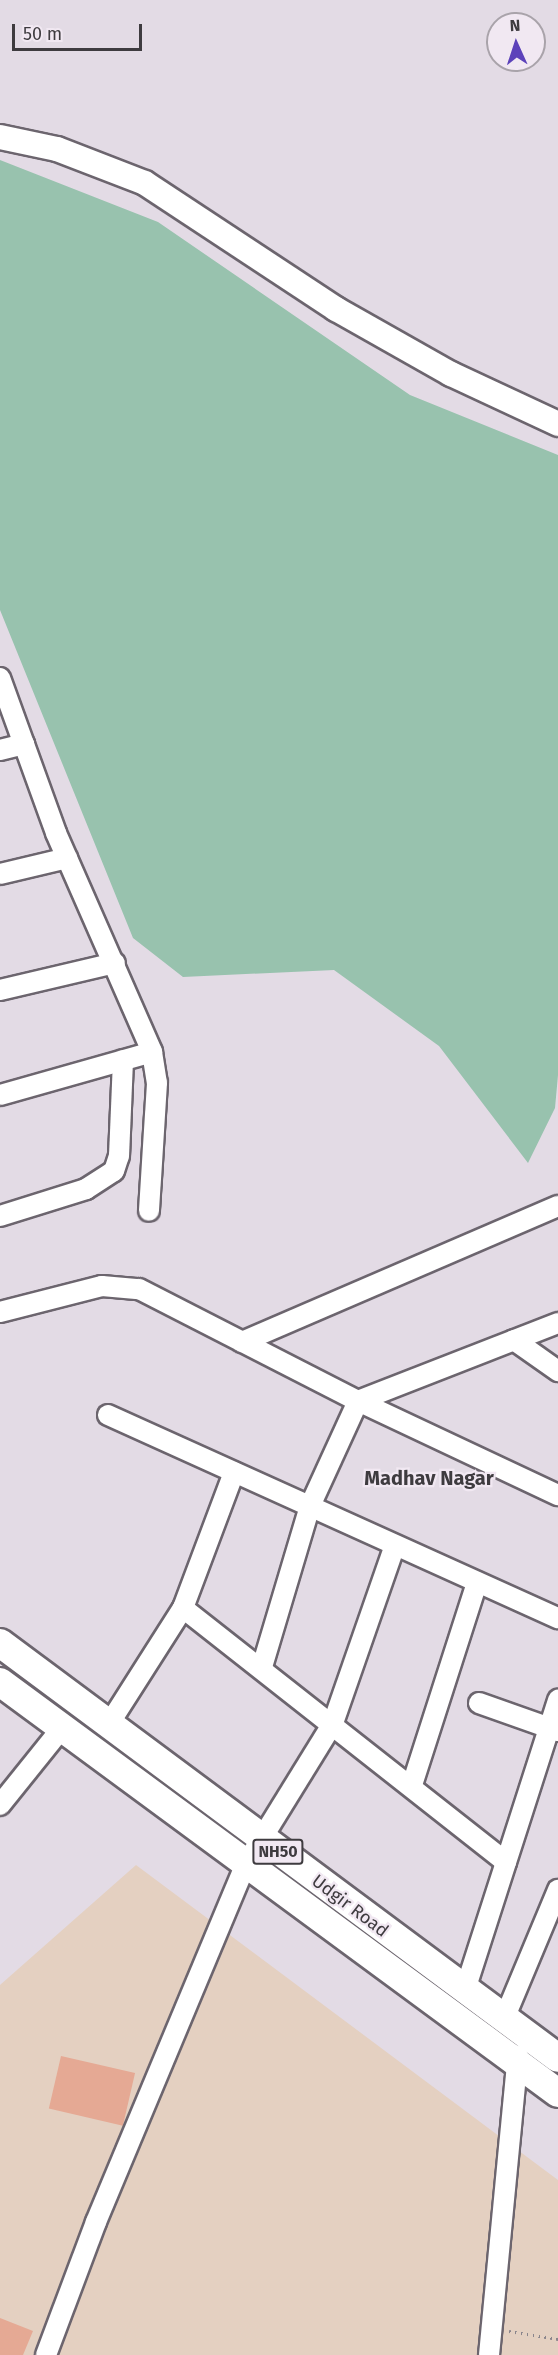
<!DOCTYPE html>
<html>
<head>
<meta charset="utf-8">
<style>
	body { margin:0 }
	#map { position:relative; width:558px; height:2355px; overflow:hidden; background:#e3dbe5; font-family:"Fira Sans",sans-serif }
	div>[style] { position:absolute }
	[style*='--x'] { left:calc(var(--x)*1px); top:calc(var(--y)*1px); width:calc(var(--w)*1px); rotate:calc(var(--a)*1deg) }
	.industrial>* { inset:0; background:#e4d0c1 }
	.green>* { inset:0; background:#98c2ae }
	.building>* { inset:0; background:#e5a994; transform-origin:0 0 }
	.path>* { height:3px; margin-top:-1.5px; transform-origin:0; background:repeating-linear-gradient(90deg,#89848b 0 1.5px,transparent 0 6px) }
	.roads { filter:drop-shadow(2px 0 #6c656e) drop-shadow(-2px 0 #6c656e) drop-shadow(0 2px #6c656e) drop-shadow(0 -2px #6c656e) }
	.minor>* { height:20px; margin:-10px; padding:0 10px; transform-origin:10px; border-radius:10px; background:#fff }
	.major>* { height:24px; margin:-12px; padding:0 12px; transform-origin:12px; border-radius:12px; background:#fff }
	.highway>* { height:28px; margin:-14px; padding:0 14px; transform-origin:14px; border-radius:14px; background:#fff }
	span { translate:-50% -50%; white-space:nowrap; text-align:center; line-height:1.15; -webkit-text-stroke:4.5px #f1e8f2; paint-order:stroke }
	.shield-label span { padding:2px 4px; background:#f1e8f2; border:2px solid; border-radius:4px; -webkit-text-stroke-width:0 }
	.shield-label { font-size:16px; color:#3e3b3f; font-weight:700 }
	.street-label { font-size:18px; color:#3e3b3f }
	.neighbourhood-label { font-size:20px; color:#3e3b3f; font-weight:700 }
	.north { position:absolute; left:486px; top:12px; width:60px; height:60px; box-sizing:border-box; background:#f1e8f2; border:2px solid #a9a3aa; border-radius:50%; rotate:357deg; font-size:16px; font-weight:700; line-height:24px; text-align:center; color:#3e3b3f }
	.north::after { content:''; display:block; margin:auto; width:21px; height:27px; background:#5c42ba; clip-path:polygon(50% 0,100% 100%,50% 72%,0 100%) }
	.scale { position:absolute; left:12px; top:24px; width:130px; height:27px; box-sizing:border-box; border:3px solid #3e3b3f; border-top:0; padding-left:8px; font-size:18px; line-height:21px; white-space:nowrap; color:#3e3b3f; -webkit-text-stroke:4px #f1e8f2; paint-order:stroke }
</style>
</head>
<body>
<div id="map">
	<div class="industrial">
		<div style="clip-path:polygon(136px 1865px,558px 2180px,558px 2355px,0 2355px,0 1985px)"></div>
	</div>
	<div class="green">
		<div style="clip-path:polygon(0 160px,158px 222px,410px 395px,558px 455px,558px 1075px,555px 1108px,528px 1163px,439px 1046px,334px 970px,183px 977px,133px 938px,0 610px)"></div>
	</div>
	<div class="building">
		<div style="left:61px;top:2056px;width:76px;height:54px;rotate:13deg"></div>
		<div style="clip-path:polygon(0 2318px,33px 2331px,23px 2355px,0 2355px)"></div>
	</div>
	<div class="path">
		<div style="--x:509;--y:2331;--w:50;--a:9.3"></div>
	</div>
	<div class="roads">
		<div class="minor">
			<div style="--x:0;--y:678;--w:165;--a:70.1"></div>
			<div style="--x:56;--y:833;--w:239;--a:66.3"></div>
			<div style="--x:152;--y:1052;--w:31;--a:81"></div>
			<div style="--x:157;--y:1083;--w:128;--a:93.6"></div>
			<div style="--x:0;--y:750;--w:25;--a:-14"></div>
			<div style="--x:0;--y:874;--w:69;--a:-13.4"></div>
			<div style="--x:0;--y:990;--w:118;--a:-13.2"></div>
			<div style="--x:0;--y:1095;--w:158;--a:-15.8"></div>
			<div style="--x:0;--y:1216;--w:90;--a:-17.4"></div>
			<div style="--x:86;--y:1189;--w:33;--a:-33"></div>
			<div style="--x:114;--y:1171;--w:16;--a:-72"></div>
			<div style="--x:119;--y:1156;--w:96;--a:-87.6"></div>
			<div style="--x:0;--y:1312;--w:105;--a:-14.3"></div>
			<div style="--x:102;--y:1286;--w:37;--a:5"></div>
			<div style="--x:139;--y:1289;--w:246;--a:27.1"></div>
			<div style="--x:358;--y:1401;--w:221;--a:25.2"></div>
			<div style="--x:514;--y:1340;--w:54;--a:35.2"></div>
			<div style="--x:242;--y:1342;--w:344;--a:-23.3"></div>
			<div style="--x:108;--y:1415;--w:494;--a:24.3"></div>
			<div style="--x:183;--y:1608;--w:411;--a:38.2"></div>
			<div style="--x:262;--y:1667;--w:168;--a:-73.4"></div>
			<div style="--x:310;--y:1506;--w:115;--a:-65.4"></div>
			<div style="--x:358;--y:1401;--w:215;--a:-21.3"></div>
			<div style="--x:479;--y:1703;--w:84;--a:19.5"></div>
			<div style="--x:109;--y:1724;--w:138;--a:-57.5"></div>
			<div style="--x:183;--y:1608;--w:145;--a:-69.4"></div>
			<div style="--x:412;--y:1785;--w:213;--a:-72.2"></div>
			<div style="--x:0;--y:1805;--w:99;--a:-51.2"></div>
			<div style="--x:465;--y:1990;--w:305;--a:-72.2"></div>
			<div style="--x:504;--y:2019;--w:140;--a:-67.3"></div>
			<div style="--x:46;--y:2355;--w:142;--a:-69.4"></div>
			<div style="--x:96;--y:2222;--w:388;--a:-67.3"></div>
			<div style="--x:246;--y:1864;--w:166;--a:-58.3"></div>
			<div style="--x:333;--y:1723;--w:188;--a:-70.8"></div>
			<div style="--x:489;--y:2355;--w:301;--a:-84.5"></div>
		</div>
		<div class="major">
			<div style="--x:0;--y:137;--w:58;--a:11.9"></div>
			<div style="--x:57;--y:149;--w:94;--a:21.1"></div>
			<div style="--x:145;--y:183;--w:229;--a:33.4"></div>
			<div style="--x:336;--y:309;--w:132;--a:29.5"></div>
			<div style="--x:451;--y:374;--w:118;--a:25"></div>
		</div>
		<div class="highway">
			<div style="--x:0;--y:1643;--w:695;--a:36.64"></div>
			<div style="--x:0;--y:1682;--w:693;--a:36.37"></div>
		</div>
	</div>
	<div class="shield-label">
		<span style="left:278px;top:1852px">NH50</span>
	</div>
	<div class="street-label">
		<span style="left:350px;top:1906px;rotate:37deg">Udgir Road</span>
	</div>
	<div class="neighbourhood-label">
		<span style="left:429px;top:1478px">Madhav Nagar</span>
	</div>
	<div class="north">N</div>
	<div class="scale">50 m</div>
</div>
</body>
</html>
